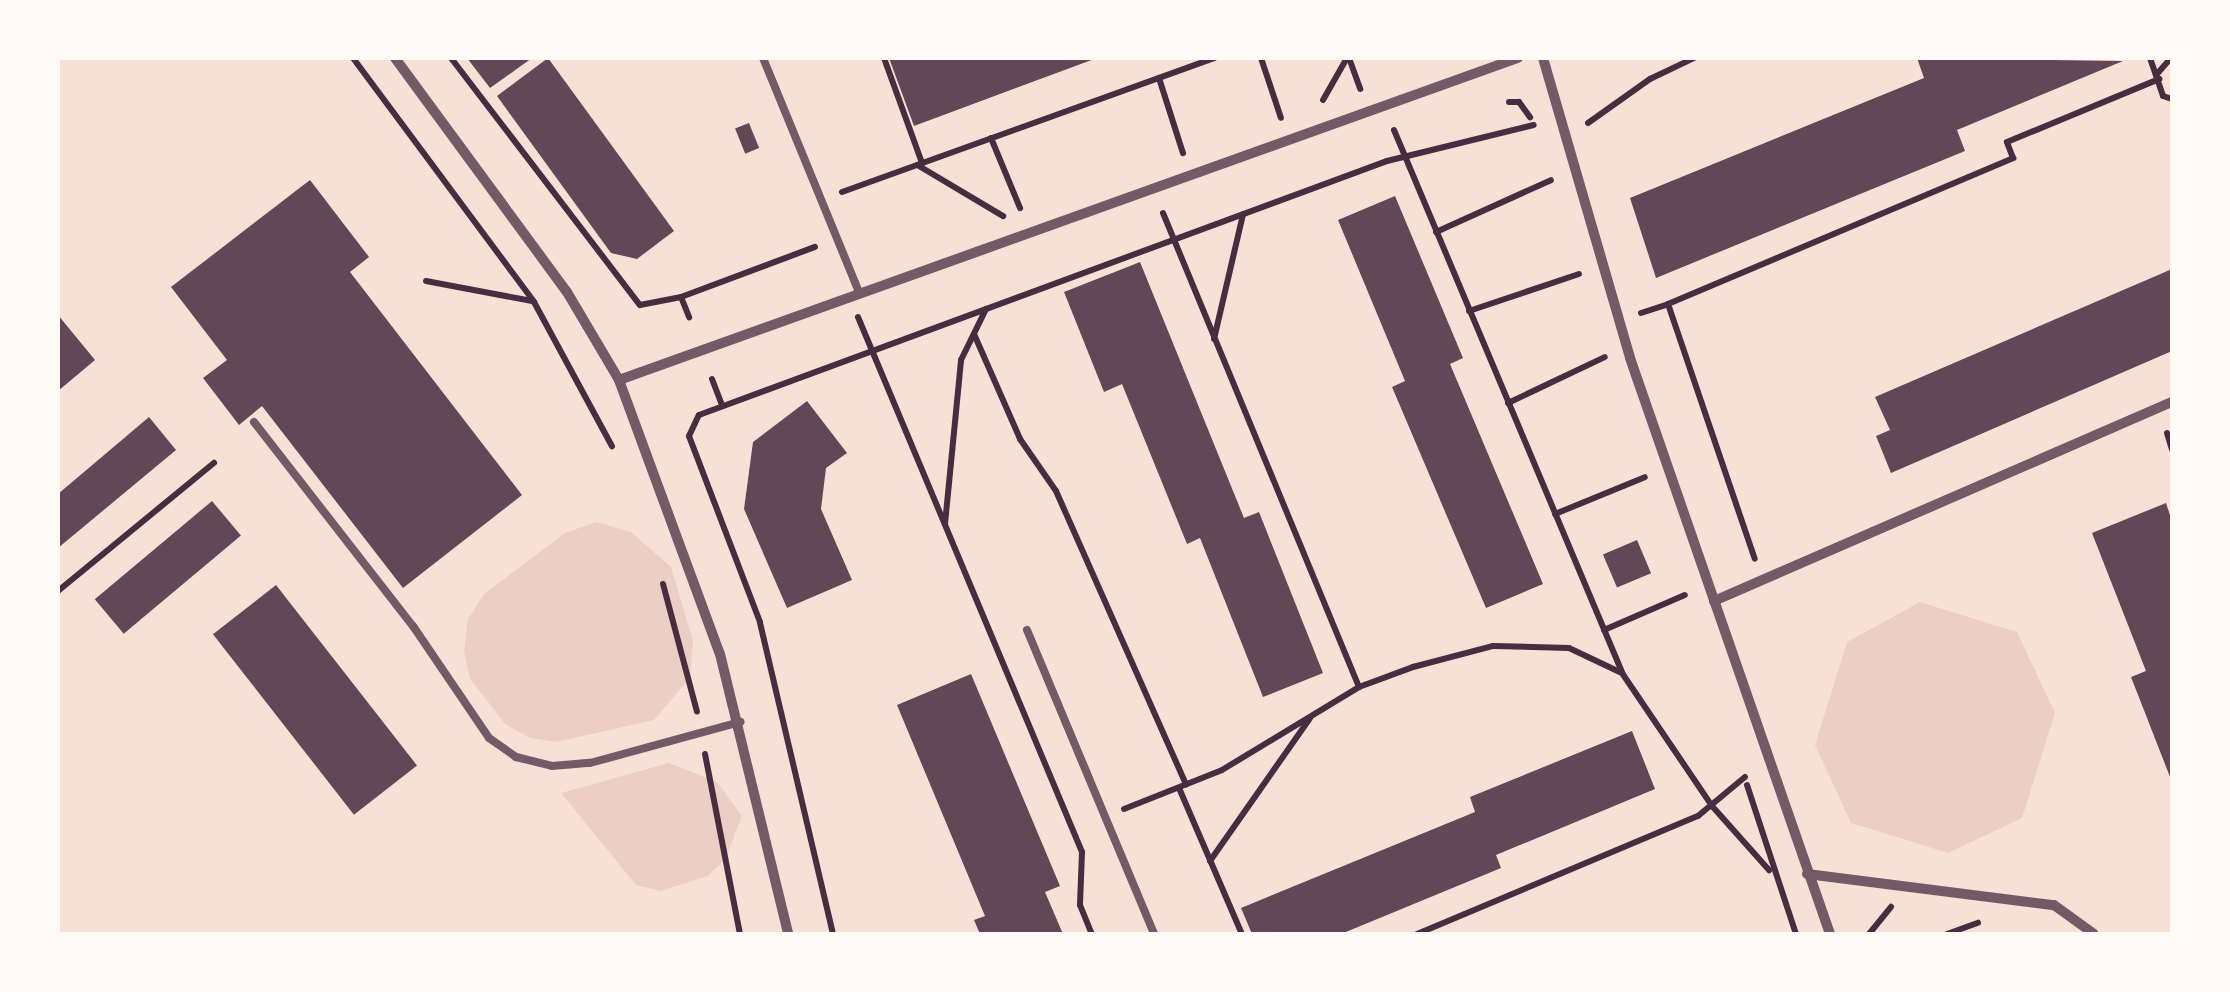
<!DOCTYPE html>
<html>
<head>
<meta charset="utf-8">
<style>
	body { margin:0 }
	#map { position:relative; width:2230px; height:992px; overflow:hidden; background:#f7e1d7; font-family:Overpass,sans-serif }
	div>[style] { position:absolute }
	[style*='--x'] { left:calc(var(--x)*1px); top:calc(var(--y)*1px); width:calc(var(--w)*1px); rotate:calc(var(--a)*1deg) }
	.green>* { inset:0; background:#ebcfc5 }
	.building>* { inset:0; background:#644757; transform-origin:0 0 }
	.path>* { height:6px; margin:-3px; padding:0 3px; transform-origin:3px; border-radius:3px; background:#4a2c40 }
	.service>* { height:8px; margin:-4px; padding:0 4px; transform-origin:4px; border-radius:4px; background:#755966 }
	.minor>* { height:10px; margin:-5px; padding:0 5px; transform-origin:5px; border-radius:5px; background:#755966 }
	span { translate:-50% -50%; white-space:nowrap; text-align:center; line-height:1.15; -webkit-text-stroke:9px #fffaf5; paint-order:stroke }
	.frame { position:absolute; inset:0; border:60px solid #fffaf5; pointer-events:none }
</style>
</head>
<body>
<div id="map">
	<div class="green">
		<div style="clip-path:polygon(596px 522px,631px 532px,671px 567px,693px 641px,690px 678px,654px 720px,556px 742px,530px 738px,506px 725px,470px 679px,464px 651px,468px 619px,484px 594px,565px 533px)"></div>
		<div style="clip-path:polygon(1920px 602px,2017px 632px,2055px 713px,2022px 818px,1948px 853px,1851px 823px,1815px 745px,1847px 642px)"></div>
		<div style="clip-path:polygon(669px 763px,717px 782px,742px 816px,726px 858px,708px 876px,661px 891px,636px 885px,561px 793px)"></div>
	</div>
	<div class="building">
		<div style="clip-path:polygon(467px 58px,532px 58px,490px 88px)"></div>
		<div style="clip-path:polygon(548px 58px,674px 231px,637px 259px,611px 253px,497px 96px)"></div>
		<div style="clip-path:polygon(889px 58px,1097px 58px,914px 126px)"></div>
		<div style="clip-path:polygon(1917px 58px,2123px 61px,1957px 130px,1965px 151px,1656px 278px,1630px 198px,1924px 78px)"></div>
		<div style="left:749px;top:123px;width:27px;height:15px;rotate:68deg"></div>
		<div style="clip-path:polygon(310px 180px,369px 257px,350px 272px,522px 495px,403px 588px,262px 406px,239px 425px,203px 378px,227px 360px,171px 287px)"></div>
		<div style="clip-path:polygon(1395px 196px,1463px 358px,1450px 364px,1543px 584px,1486px 608px,1392px 387px,1405px 381px,1338px 220px)"></div>
		<div style="clip-path:polygon(1140px 262px,1244px 518px,1259px 512px,1323px 673px,1263px 697px,1200px 538px,1187px 544px,1122px 384px,1104px 392px,1064px 292px)"></div>
		<div style="clip-path:polygon(2172px 269px,2172px 351px,1891px 473px,1876px 436px,1890px 430px,1875px 397px)"></div>
		<div style="clip-path:polygon(58px 315px,95px 360px,58px 391px)"></div>
		<div style="clip-path:polygon(807px 401px,847px 453px,826px 468px,821px 509px,852px 580px,787px 608px,744px 509px,753px 442px)"></div>
		<div style="clip-path:polygon(149px 417px,176px 450px,58px 548px,58px 494px)"></div>
		<div style="left:212px;top:501px;width:45px;height:153px;rotate:50deg"></div>
		<div style="clip-path:polygon(2166px 503px,2172px 521px,2172px 782px,2131px 677px,2146px 671px,2092px 533px)"></div>
		<div style="left:1637px;top:540px;width:36px;height:37px;rotate:67deg"></div>
		<div style="left:276px;top:585px;width:229px;height:80px;rotate:52deg"></div>
		<div style="clip-path:polygon(971px 674px,1060px 886px,1045px 892px,1063px 934px,980px 934px,974px 920px,985px 916px,897px 705px)"></div>
		<div style="clip-path:polygon(1632px 731px,1655px 789px,1496px 855px,1501px 868px,1341px 934px,1252px 934px,1241px 908px,1475px 812px,1470px 797px)"></div>
	</div>
	<div class="path">
		<div style="--x:353;--y:58;--w:304;--a:53.4"></div>
		<div style="--x:534;--y:302;--w:164;--a:61.6"></div>
		<div style="--x:451;--y:58;--w:311;--a:52.6"></div>
		<div style="--x:640;--y:305;--w:42;--a:-11"></div>
		<div style="--x:681;--y:297;--w:22;--a:68"></div>
		<div style="--x:884;--y:58;--w:112;--a:70.1"></div>
		<div style="--x:1261;--y:58;--w:63;--a:71.6"></div>
		<div style="--x:1349;--y:58;--w:33;--a:70"></div>
		<div style="--x:2150;--y:58;--w:40;--a:71.1"></div>
		<div style="--x:2163;--y:96;--w:9;--a:18"></div>
		<div style="--x:2157;--y:74;--w:21;--a:-49"></div>
		<div style="--x:1159;--y:78;--w:79;--a:72.3"></div>
		<div style="--x:1323;--y:100;--w:48;--a:-60.3"></div>
		<div style="--x:1509;--y:102;--w:10;--a:0"></div>
		<div style="--x:1519;--y:102;--w:19;--a:54"></div>
		<div style="--x:1588;--y:123;--w:76;--a:-35.4"></div>
		<div style="--x:1650;--y:79;--w:49;--a:-25.5"></div>
		<div style="--x:1394;--y:130;--w:588;--a:67.19"></div>
		<div style="--x:991;--y:138;--w:76;--a:67.5"></div>
		<div style="--x:919;--y:166;--w:98;--a:30.8"></div>
		<div style="--x:842;--y:192;--w:396;--a:-19.8"></div>
		<div style="--x:1163;--y:213;--w:513;--a:67.53"></div>
		<div style="--x:1436;--y:232;--w:126;--a:-24.3"></div>
		<div style="--x:426;--y:281;--w:108;--a:10.7"></div>
		<div style="--x:681;--y:297;--w:143;--a:-20.5"></div>
		<div style="--x:1668;--y:304;--w:375;--a:-22.9"></div>
		<div style="--x:2013;--y:158;--w:17;--a:-111"></div>
		<div style="--x:2007;--y:142;--w:165;--a:-22.5"></div>
		<div style="--x:1469;--y:311;--w:116;--a:-18.6"></div>
		<div style="--x:1641;--y:313;--w:28;--a:-18"></div>
		<div style="--x:1668;--y:304;--w:269;--a:71.2"></div>
		<div style="--x:858;--y:317;--w:580;--a:67.28"></div>
		<div style="--x:1082;--y:852;--w:53;--a:92.2"></div>
		<div style="--x:1080;--y:905;--w:31;--a:68"></div>
		<div style="--x:974;--y:334;--w:115;--a:66.3"></div>
		<div style="--x:1020;--y:439;--w:63;--a:55.3"></div>
		<div style="--x:1056;--y:491;--w:321;--a:66.1"></div>
		<div style="--x:1214;--y:339;--w:128;--a:-76.9"></div>
		<div style="--x:712;--y:379;--w:26;--a:69"></div>
		<div style="--x:1508;--y:403;--w:107;--a:-25.4"></div>
		<div style="--x:2167;--y:433;--w:17;--a:73"></div>
		<div style="--x:1555;--y:514;--w:97;--a:-22.3"></div>
		<div style="--x:945;--y:524;--w:165;--a:-84.4"></div>
		<div style="--x:961;--y:360;--w:57;--a:-63.9"></div>
		<div style="--x:663;--y:584;--w:132;--a:75.1"></div>
		<div style="--x:58;--y:591;--w:202;--a:-39.4"></div>
		<div style="--x:1604;--y:630;--w:88;--a:-23.4"></div>
		<div style="--x:705;--y:754;--w:183;--a:79"></div>
		<div style="--x:1747;--y:785;--w:157;--a:71.8"></div>
		<div style="--x:1179;--y:788;--w:159;--a:66.7"></div>
		<div style="--x:1124;--y:809;--w:105;--a:-21.7"></div>
		<div style="--x:1222;--y:770;--w:160;--a:-31.2"></div>
		<div style="--x:1359;--y:687;--w:58;--a:-20.3"></div>
		<div style="--x:1413;--y:667;--w:83;--a:-14.7"></div>
		<div style="--x:1493;--y:646;--w:76;--a:1.5"></div>
		<div style="--x:1569;--y:648;--w:59;--a:25.3"></div>
		<div style="--x:1622;--y:673;--w:161;--a:55.9"></div>
		<div style="--x:1712;--y:806;--w:86;--a:48.3"></div>
		<div style="--x:1210;--y:861;--w:174;--a:-55"></div>
		<div style="--x:833;--y:934;--w:320;--a:-103.2"></div>
		<div style="--x:760;--y:622;--w:199;--a:-110.9"></div>
		<div style="--x:689;--y:436;--w:23;--a:-65"></div>
		<div style="--x:699;--y:415;--w:733;--a:-20.26"></div>
		<div style="--x:1387;--y:161;--w:151;--a:-13.8"></div>
		<div style="--x:1417;--y:934;--w:305;--a:-22.8"></div>
		<div style="--x:1698;--y:816;--w:61;--a:-39.7"></div>
		<div style="--x:1869;--y:934;--w:35;--a:-51"></div>
		<div style="--x:1947;--y:934;--w:33;--a:-20"></div>
	</div>
	<div class="service">
		<div style="--x:763;--y:58;--w:255;--a:67.7"></div>
		<div style="--x:254;--y:422;--w:259;--a:52.1"></div>
		<div style="--x:413;--y:626;--w:135;--a:55.8"></div>
		<div style="--x:489;--y:738;--w:33;--a:35"></div>
		<div style="--x:516;--y:757;--w:37;--a:14"></div>
		<div style="--x:552;--y:766;--w:38;--a:-5"></div>
		<div style="--x:590;--y:763;--w:156;--a:-15.3"></div>
		<div style="--x:1027;--y:630;--w:329;--a:67.3"></div>
	</div>
	<div class="minor">
		<div style="--x:395;--y:58;--w:290;--a:53.7"></div>
		<div style="--x:567;--y:292;--w:102;--a:59.4"></div>
		<div style="--x:619;--y:380;--w:292;--a:69.8"></div>
		<div style="--x:720;--y:654;--w:288;--a:76.3"></div>
		<div style="--x:1543;--y:58;--w:312;--a:73.8"></div>
		<div style="--x:1630;--y:358;--w:610;--a:70.85"></div>
		<div style="--x:619;--y:380;--w:955;--a:-19.71"></div>
		<div style="--x:1714;--y:601;--w:499;--a:-23.5"></div>
		<div style="--x:1807;--y:874;--w:249;--a:7.2"></div>
		<div style="--x:2054;--y:905;--w:49;--a:35.9"></div>
	</div>
	<div class="frame"></div>
</div>
</body>
</html>
